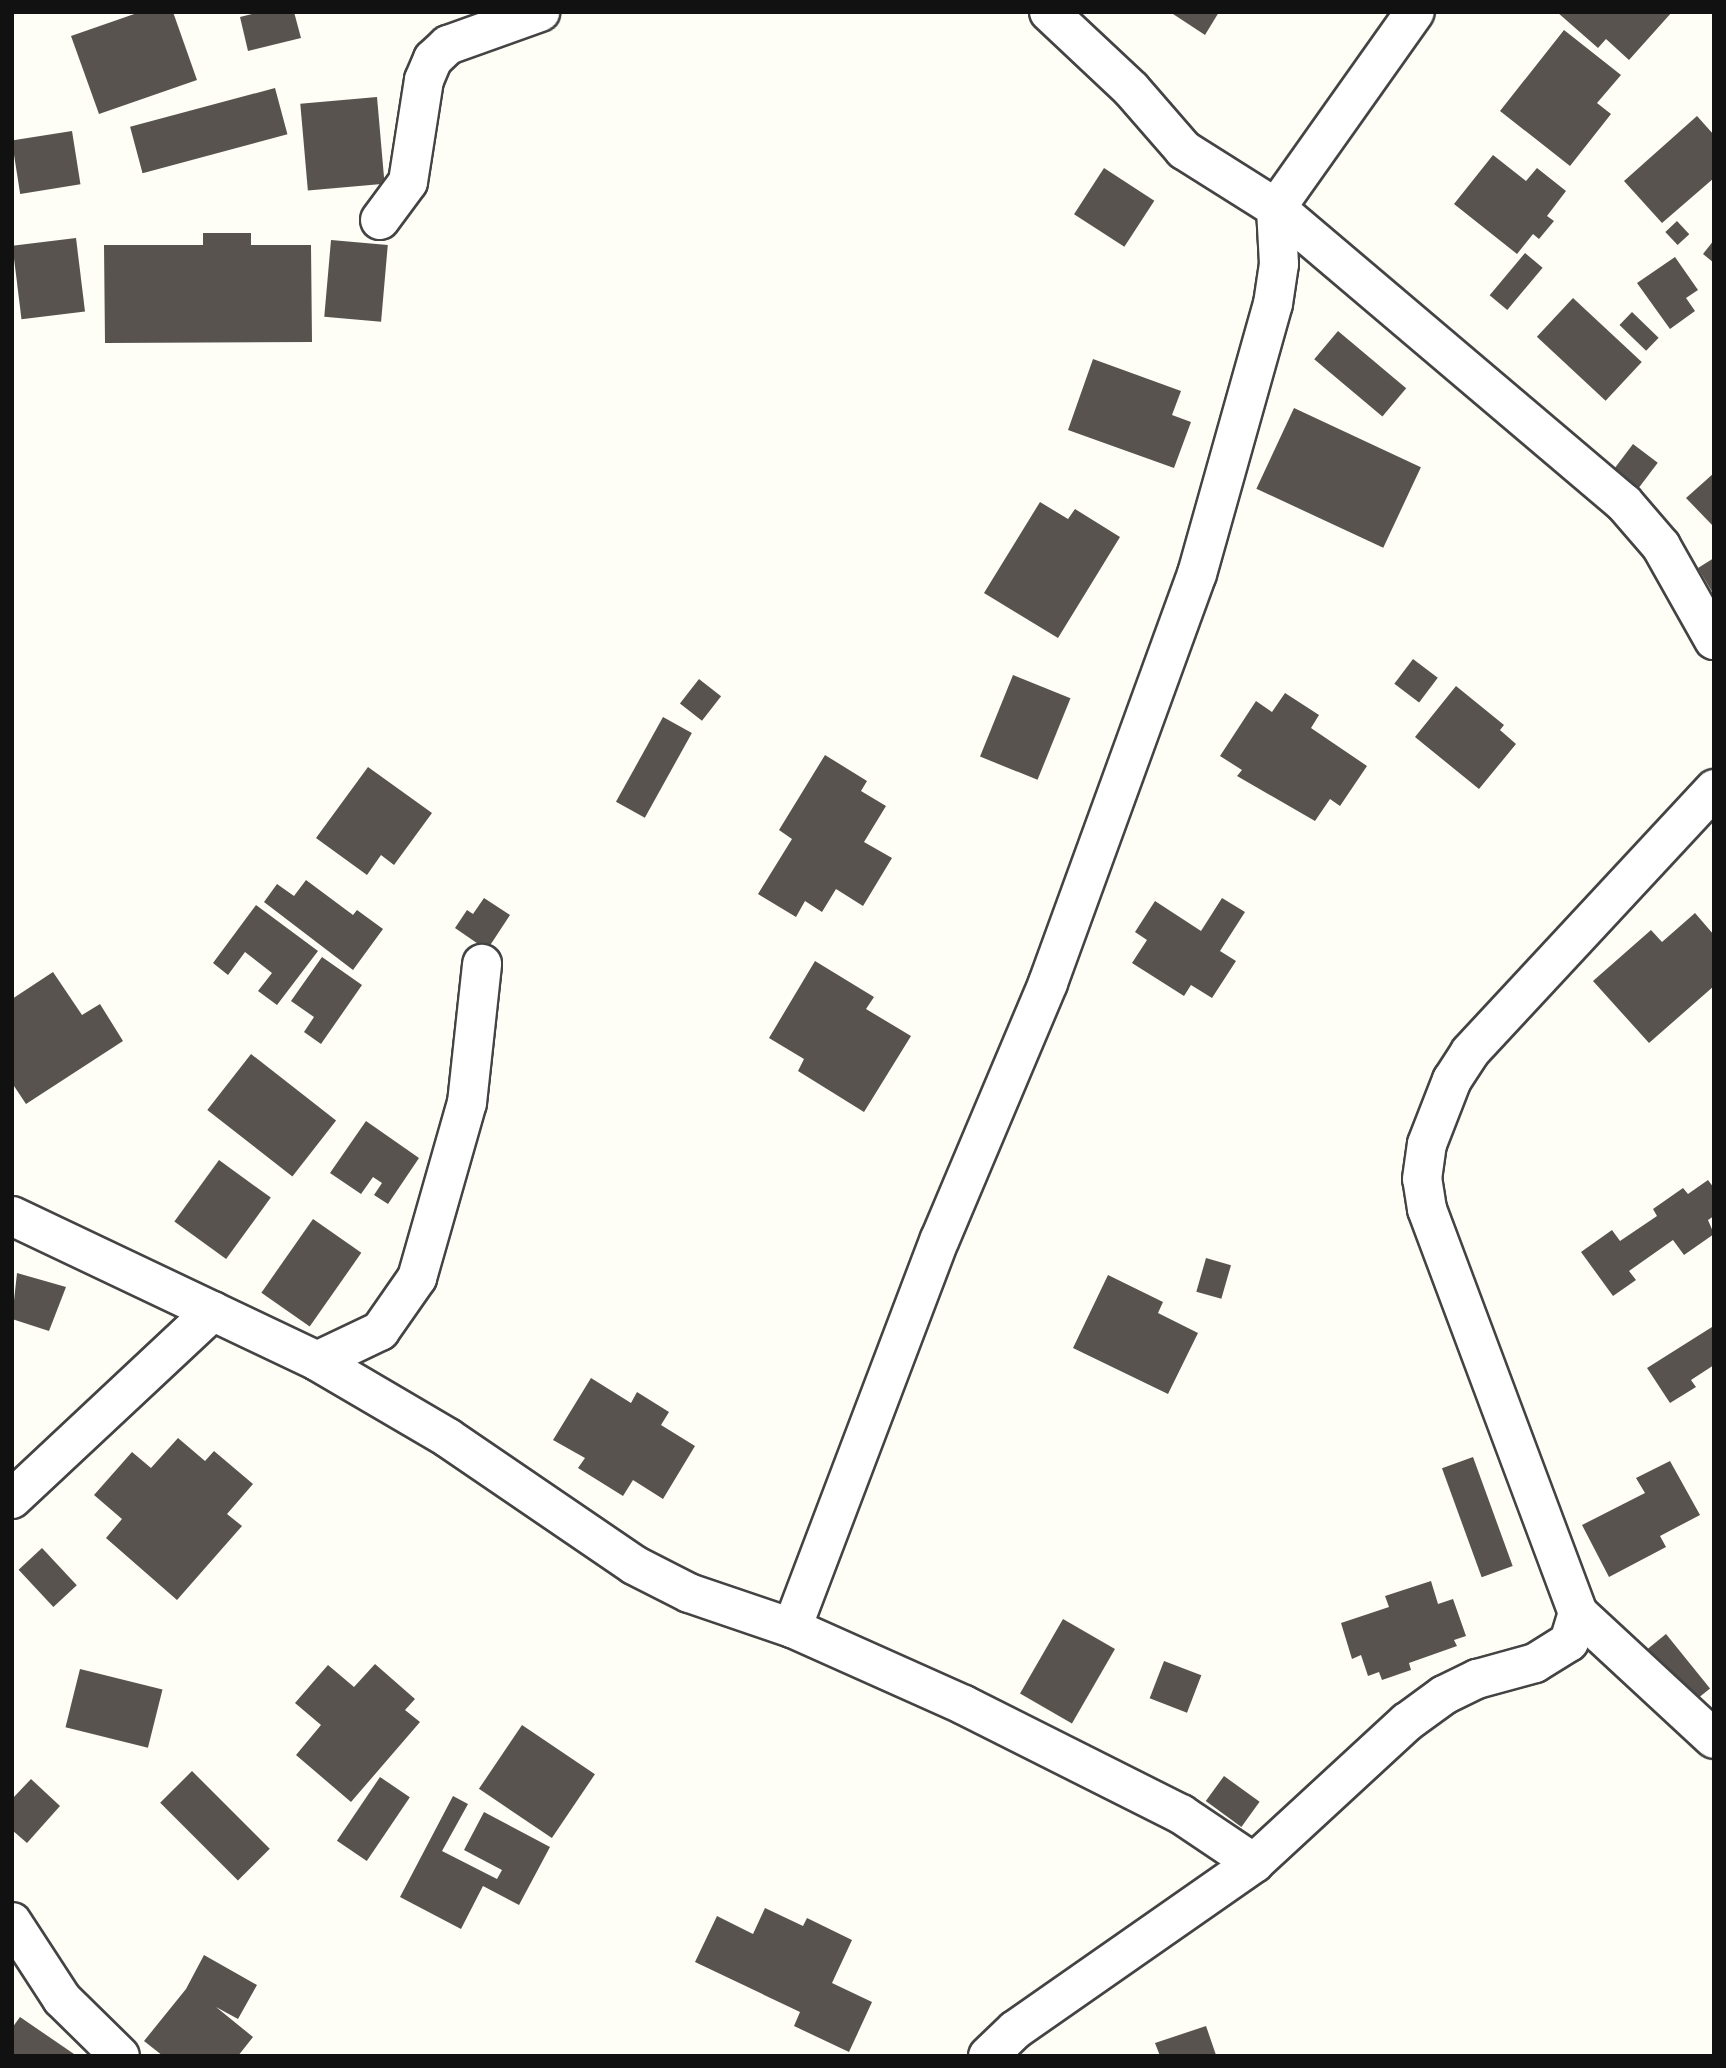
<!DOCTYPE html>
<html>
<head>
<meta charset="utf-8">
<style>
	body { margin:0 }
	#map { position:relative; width:1726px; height:2068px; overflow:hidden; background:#fefdf6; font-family:"Crimson Pro",serif }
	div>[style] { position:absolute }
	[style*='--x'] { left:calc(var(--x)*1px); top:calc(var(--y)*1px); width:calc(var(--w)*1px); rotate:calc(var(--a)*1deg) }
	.building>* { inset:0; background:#58534e; transform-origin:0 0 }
	.roads { filter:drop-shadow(2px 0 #444) drop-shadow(-2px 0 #444) drop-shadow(0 2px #444) drop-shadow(0 -2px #444) }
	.minor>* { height:38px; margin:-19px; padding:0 19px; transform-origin:19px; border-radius:19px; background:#fff }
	span { translate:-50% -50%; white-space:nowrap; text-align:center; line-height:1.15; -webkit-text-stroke:7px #fff; paint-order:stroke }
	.frame { position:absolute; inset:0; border:14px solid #111; pointer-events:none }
</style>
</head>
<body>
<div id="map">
	<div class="building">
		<div style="clip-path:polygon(140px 12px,173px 12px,197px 80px,99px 114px,71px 36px)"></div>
		<div style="clip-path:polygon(260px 12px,294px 12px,301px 38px,248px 51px,240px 17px)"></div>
		<div style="clip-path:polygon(1170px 12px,1219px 12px,1205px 35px)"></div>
		<div style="clip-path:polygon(1557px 12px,1672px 12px,1629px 60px,1606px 39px,1598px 48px)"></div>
		<div style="clip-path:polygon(1564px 30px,1621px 75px,1597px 103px,1611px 114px,1570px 166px,1500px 111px)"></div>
		<div style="left:275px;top:88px;width:48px;height:150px;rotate:75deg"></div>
		<div style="left:377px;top:97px;width:87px;height:77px;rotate:85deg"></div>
		<div style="clip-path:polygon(1697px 116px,1714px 135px,1714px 178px,1662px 223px,1624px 181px)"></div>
		<div style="left:72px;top:131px;width:54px;height:61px;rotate:81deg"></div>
		<div style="clip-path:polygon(1493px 155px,1526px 181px,1537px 168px,1566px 191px,1547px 216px,1554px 221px,1539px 239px,1533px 234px,1517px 254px,1454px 204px)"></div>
		<div style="left:1104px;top:168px;width:60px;height:55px;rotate:33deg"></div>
		<div style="left:1677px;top:221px;width:18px;height:16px;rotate:47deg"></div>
		<div style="clip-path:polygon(203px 233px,251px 233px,251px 245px,311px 245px,312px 342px,105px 343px,104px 245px,203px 245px)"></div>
		<div style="left:76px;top:238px;width:74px;height:64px;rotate:83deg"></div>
		<div style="left:331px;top:240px;width:57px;height:77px;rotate:5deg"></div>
		<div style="clip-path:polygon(1714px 240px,1714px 263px,1703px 254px)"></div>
		<div style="left:1525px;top:253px;width:23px;height:55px;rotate:40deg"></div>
		<div style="clip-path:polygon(1675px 257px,1698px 290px,1686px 298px,1695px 311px,1670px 329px,1637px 283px)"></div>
		<div style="left:1573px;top:298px;width:94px;height:53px;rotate:43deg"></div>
		<div style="left:1632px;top:312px;width:37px;height:18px;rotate:44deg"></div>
		<div style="left:1338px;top:331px;width:89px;height:37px;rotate:40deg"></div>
		<div style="clip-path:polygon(1093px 359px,1181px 391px,1172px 415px,1191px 422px,1174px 468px,1068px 430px)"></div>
		<div style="left:1294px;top:408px;width:140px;height:89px;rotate:25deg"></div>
		<div style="left:1633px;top:444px;width:31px;height:43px;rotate:37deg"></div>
		<div style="clip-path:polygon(1714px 473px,1714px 527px,1686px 498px)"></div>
		<div style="clip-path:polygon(1040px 502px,1068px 519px,1075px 509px,1120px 537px,1058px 638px,984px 593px)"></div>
		<div style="clip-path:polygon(1714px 558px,1714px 595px,1698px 568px)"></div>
		<div style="left:1413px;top:659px;width:31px;height:31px;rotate:37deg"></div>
		<div style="left:1013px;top:675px;width:62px;height:88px;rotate:22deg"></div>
		<div style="left:699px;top:679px;width:28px;height:31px;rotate:38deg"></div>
		<div style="clip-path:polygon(1456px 686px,1504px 725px,1500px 730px,1516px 744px,1479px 789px,1415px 737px)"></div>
		<div style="clip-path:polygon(1285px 693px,1319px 715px,1311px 728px,1367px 766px,1340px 806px,1330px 799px,1315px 821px,1237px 776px,1242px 770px,1220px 756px,1256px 701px,1272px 712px)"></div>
		<div style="left:663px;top:717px;width:33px;height:97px;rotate:29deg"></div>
		<div style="clip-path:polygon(825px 755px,867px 781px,861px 791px,886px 806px,864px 842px,892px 858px,863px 906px,836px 889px,822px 912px,805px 901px,796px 917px,758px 894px,792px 839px,779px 830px)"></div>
		<div style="clip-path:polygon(368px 767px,432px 813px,394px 865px,381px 855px,367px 875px,316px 838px)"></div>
		<div style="clip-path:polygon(306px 880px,353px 915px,357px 910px,383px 929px,353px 970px,264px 902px,277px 884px,294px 896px)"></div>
		<div style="clip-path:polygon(484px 898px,510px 915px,487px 950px,455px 928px,467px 910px,473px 914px)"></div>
		<div style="clip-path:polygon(1222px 898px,1245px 912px,1220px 951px,1236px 961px,1212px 998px,1191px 985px,1184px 996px,1132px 963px,1147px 940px,1135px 932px,1155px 901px,1201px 931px)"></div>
		<div style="clip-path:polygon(256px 905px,318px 951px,277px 1005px,258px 991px,272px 973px,245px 952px,228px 975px,213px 963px)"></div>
		<div style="clip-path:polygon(1695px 913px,1714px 935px,1714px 986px,1649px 1043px,1593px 981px,1651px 930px,1662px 942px)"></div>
		<div style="clip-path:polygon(322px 957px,362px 985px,321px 1044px,304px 1032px,314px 1017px,291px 1001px)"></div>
		<div style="clip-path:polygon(815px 961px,874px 997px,866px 1009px,911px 1036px,864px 1112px,798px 1071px,804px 1059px,769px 1038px)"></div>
		<div style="clip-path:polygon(53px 972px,82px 1015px,100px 1004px,123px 1041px,26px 1104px,12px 1083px,12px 999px)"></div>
		<div style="left:251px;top:1054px;width:108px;height:71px;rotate:38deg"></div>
		<div style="clip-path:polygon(366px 1121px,419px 1158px,388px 1204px,374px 1195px,382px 1183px,373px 1177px,361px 1194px,330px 1173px)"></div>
		<div style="left:219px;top:1160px;width:64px;height:76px;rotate:36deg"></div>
		<div style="clip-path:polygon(1708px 1180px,1714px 1188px,1714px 1216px,1708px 1220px,1714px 1234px,1684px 1255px,1673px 1240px,1629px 1271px,1636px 1280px,1613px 1296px,1581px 1252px,1612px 1230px,1620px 1241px,1657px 1216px,1653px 1209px,1683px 1188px,1688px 1194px)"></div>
		<div style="left:313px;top:1219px;width:59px;height:90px;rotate:35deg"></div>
		<div style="left:1206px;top:1258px;width:26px;height:35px;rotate:16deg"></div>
		<div style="clip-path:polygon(17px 1273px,66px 1287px,49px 1331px,12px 1319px)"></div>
		<div style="clip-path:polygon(1108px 1275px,1163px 1302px,1158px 1313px,1198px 1333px,1168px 1394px,1073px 1348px)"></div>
		<div style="clip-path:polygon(1712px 1327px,1714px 1365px,1691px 1380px,1696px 1387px,1670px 1403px,1647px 1368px)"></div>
		<div style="clip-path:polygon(591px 1378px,631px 1403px,637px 1392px,669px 1412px,661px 1425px,695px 1446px,663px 1499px,633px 1480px,623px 1496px,578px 1468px,585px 1458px,553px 1440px)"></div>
		<div style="clip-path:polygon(178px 1438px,205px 1461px,214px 1451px,253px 1484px,227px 1514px,242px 1526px,177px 1600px,106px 1538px,122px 1519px,94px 1495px,132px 1452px,151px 1468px)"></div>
		<div style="left:1473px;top:1457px;width:116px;height:33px;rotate:70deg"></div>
		<div style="clip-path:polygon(1670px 1461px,1700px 1515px,1660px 1536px,1666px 1547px,1609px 1577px,1582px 1525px,1645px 1493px,1636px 1478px)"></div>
		<div style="left:42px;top:1548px;width:51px;height:32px;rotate:47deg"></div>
		<div style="clip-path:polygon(1431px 1581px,1438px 1604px,1453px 1599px,1466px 1636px,1454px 1640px,1457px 1646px,1409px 1663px,1411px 1670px,1382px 1680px,1379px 1672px,1368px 1676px,1361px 1655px,1352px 1659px,1341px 1623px,1389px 1607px,1385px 1596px)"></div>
		<div style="left:1063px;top:1619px;width:60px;height:86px;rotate:30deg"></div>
		<div style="left:1666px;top:1634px;width:70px;height:32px;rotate:51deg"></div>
		<div style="left:1164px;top:1661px;width:40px;height:40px;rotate:21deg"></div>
		<div style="clip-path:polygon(375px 1664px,415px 1699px,405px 1710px,420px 1722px,351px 1802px,296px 1755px,321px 1725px,295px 1703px,328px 1665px,354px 1687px)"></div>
		<div style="left:80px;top:1669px;width:85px;height:60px;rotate:14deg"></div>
		<div style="left:522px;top:1725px;width:88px;height:77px;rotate:34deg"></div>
		<div style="left:192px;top:1771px;width:110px;height:45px;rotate:45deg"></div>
		<div style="left:1224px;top:1776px;width:44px;height:31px;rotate:36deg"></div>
		<div style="left:380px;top:1777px;width:36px;height:77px;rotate:34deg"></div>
		<div style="clip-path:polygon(31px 1779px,60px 1806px,27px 1843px,12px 1830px,12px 1799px)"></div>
		<div style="clip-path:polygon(453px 1796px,468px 1804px,442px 1851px,497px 1879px,502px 1870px,464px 1850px,484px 1812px,550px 1847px,519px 1905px,483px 1886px,461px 1929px,400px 1897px)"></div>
		<div style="clip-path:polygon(765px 1908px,803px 1926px,807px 1918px,852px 1940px,832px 1983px,872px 2002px,849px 2052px,794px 2026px,800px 2012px,695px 1962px,717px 1916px,753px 1934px)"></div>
		<div style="clip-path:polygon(204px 1955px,257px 1985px,238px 2019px,216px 2007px,253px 2037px,238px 2056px,163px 2056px,144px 2041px,186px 1989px)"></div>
		<div style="clip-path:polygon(20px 2017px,74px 2054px,73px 2056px,12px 2056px,12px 2028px)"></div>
		<div style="clip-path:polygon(1206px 2026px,1216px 2055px,1160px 2056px,1155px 2043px)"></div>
	</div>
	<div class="roads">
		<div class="minor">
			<div style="--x:1049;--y:12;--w:112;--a:43.2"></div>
			<div style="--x:1131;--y:89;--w:81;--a:49"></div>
			<div style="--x:1184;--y:150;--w:109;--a:32.2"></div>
			<div style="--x:1276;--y:208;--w:456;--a:40.3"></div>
			<div style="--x:1624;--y:503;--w:57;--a:49.3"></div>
			<div style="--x:1661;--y:546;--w:108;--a:60.6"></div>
			<div style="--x:380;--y:220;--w:47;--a:-53.6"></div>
			<div style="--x:408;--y:182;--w:103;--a:-81.1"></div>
			<div style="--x:424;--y:80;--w:23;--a:-67"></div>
			<div style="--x:433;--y:59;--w:21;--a:-43"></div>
			<div style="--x:448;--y:45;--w:98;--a:-19.7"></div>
			<div style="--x:12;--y:1216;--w:338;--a:25.4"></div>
			<div style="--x:317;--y:1361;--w:152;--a:30.4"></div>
			<div style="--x:448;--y:1438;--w:225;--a:34.3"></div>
			<div style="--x:634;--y:1565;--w:62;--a:27"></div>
			<div style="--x:689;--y:1593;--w:109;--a:18.8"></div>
			<div style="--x:792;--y:1628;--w:188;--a:24.1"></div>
			<div style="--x:964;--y:1705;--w:243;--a:26.7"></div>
			<div style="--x:1181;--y:1814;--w:88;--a:33.9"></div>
			<div style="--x:317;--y:1361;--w:70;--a:-25.5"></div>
			<div style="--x:380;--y:1331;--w:65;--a:-55.1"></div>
			<div style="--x:417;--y:1278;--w:182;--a:-74.1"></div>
			<div style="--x:467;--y:1103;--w:140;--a:-83.8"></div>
			<div style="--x:12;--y:1499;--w:275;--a:-43.1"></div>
			<div style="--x:1578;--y:1613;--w:185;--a:42.8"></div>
			<div style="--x:792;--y:1628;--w:416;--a:-69.2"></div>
			<div style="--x:940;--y:1239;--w:278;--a:-67.1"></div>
			<div style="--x:1048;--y:983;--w:435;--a:-70"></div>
			<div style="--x:1197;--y:574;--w:280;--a:-74.3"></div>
			<div style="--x:1273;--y:304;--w:40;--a:-81.5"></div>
			<div style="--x:1279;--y:264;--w:56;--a:-93.1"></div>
			<div style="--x:1276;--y:208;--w:240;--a:-54.7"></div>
			<div style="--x:12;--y:1922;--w:92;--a:57"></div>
			<div style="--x:62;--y:1999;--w:81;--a:44.5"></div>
			<div style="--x:988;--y:2056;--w:37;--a:-44"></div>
			<div style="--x:1015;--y:2030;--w:292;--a:-34.9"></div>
			<div style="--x:1254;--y:1863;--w:208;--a:-42.7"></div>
			<div style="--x:1407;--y:1722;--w:46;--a:-36.1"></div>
			<div style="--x:1444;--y:1695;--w:37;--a:-26"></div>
			<div style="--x:1477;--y:1679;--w:60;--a:-15.4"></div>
			<div style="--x:1535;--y:1663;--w:40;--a:-32"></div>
			<div style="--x:1569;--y:1642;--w:30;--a:-73"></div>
			<div style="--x:1578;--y:1613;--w:431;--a:-110.5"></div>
			<div style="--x:1427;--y:1209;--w:30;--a:-99"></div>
			<div style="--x:1422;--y:1179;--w:35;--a:-82"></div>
			<div style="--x:1427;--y:1144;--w:69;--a:-68.7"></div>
			<div style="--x:1452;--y:1080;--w:33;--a:-57"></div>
			<div style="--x:1470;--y:1052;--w:359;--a:-47.1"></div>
		</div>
	</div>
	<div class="frame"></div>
</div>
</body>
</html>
